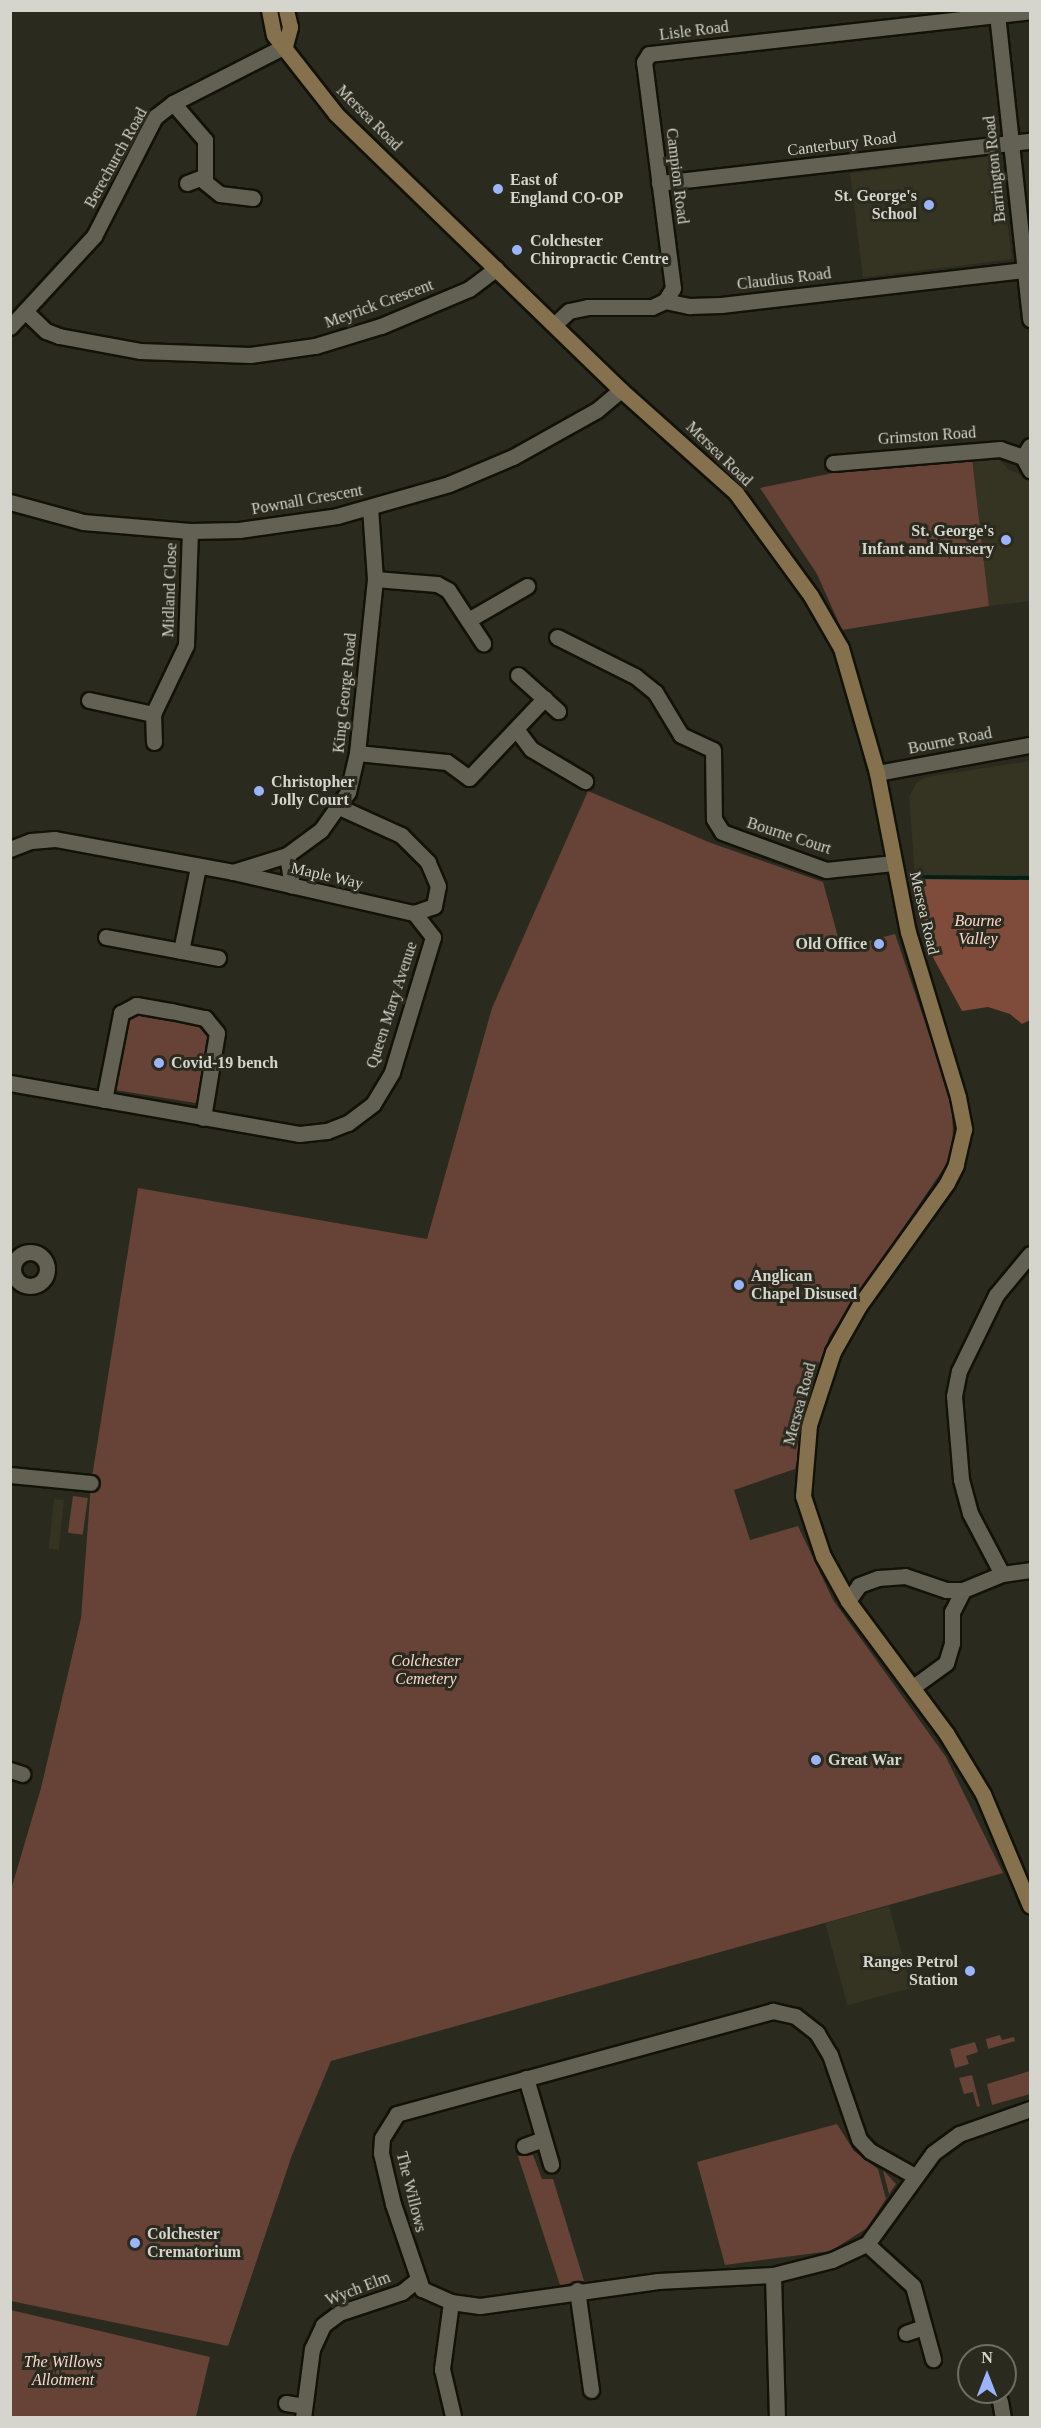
<!DOCTYPE html>
<html>
<head>
<meta charset="utf-8">
<style>
	body { margin:0 }
	#map { position:relative; width:1041px; height:2428px; overflow:hidden; background:#2b2a1e; font-family:"Times New Roman",serif }
	div>[style] { position:absolute }
	[style*='--x'] { left:calc(var(--x)*1px); top:calc(var(--y)*1px); width:calc(var(--w)*1px); rotate:calc(var(--a)*1deg) }
	.built>* { inset:0; background:#353322; transform-origin:0 0 }
	.green>* { inset:0; background:#674237; transform-origin:0 0 }
	.forest>* { inset:0; background:#7f4b3b }
	.stream>* { height:4px; margin:-2px; padding:0 2px; transform-origin:2px; border-radius:2px; background:#001f15 }
	.roads { filter:drop-shadow(2px 0 #131208) drop-shadow(-2px 0 #131208) drop-shadow(0 2px #131208) drop-shadow(0 -2px #131208) }
	.minor>* { height:15px; margin:-7.5px; padding:0 7.5px; transform-origin:7.5px; border-radius:7.5px; background:#626154 }
	.minor>.ring { margin:-7.5px; padding:0; box-sizing:content-box; background:none; border:15px solid #626154; border-radius:50% }
	.tertiary>* { height:15px; margin:-7.5px; padding:0 7.5px; transform-origin:7.5px; border-radius:7.5px; background:#626154 }
	.secondary>* { height:15px; margin:-7.5px; padding:0 7.5px; transform-origin:7.5px; border-radius:7.5px; background:#85714d }
	.dots>* { width:16px; height:16px; translate:-50% -50%; box-sizing:border-box; border:3px solid #2b2a1e; border-radius:50% }
	span { translate:-50% -50%; white-space:nowrap; text-align:center; line-height:1.15; -webkit-text-stroke:6px #2b2a1e; paint-order:stroke }
	.street-label { font-size:16px; color:#d5d4cd }
	.poi-label { font-size:16px; color:#d5d4cd; font-weight:700 }
	.left { translate:0 -50%; text-align:left }
	.right { translate:-100% -50%; text-align:right }
	.park-label { font-size:16px; color:#fbd8cd; font-style:italic }
	.frame { position:absolute; inset:0; border:12px solid #d5d4cd; pointer-events:none }
	.north { position:absolute; left:957px; top:2344px; width:60px; height:60px; box-sizing:border-box; background:#2b2a1e; border:2px solid #6f6e64; border-radius:50%; rotate:0deg; font-size:16px; font-weight:700; line-height:24px; text-align:center; color:#d5d4cd }
	.north::after { content:''; display:block; margin:auto; width:21px; height:27px; background:#9cb4fd; clip-path:polygon(50% 0,100% 100%,50% 72%,0 100%) }
</style>
</head>
<body>
<div id="map">
	<div class="built">
		<div style="left:999px;top:155px;width:105px;height:150px;rotate:83deg"></div>
		<div style="clip-path:polygon(996px 456px,1009px 470px,1030px 478px,1030px 601px,989px 606px,972px 458px)"></div>
		<div style="clip-path:polygon(1030px 761px,1030px 876px,915px 876px,909px 797px,917px 782px,926px 777px)"></div>
		<div style="left:54px;top:1499px;width:10px;height:50px;rotate:6deg"></div>
		<div style="left:889px;top:1906px;width:85px;height:66px;rotate:75deg"></div>
	</div>
	<div class="green">
		<div style="clip-path:polygon(972px 458px,989px 606px,842px 630px,817px 574px,760px 488px,833px 473px)"></div>
		<div style="clip-path:polygon(588px 791px,711px 843px,823px 882px,841px 948px,895px 934px,952px 1102px,953px 1142px,948px 1162px,829px 1337px,795px 1469px,734px 1490px,750px 1540px,798px 1526px,833px 1600px,946px 1757px,1003px 1873px,331px 2061px,292px 2155px,228px 2346px,11px 2301px,10px 1893px,41px 1788px,81px 1618px,91px 1483px,138px 1188px,427px 1239px,492px 1008px)"></div>
		<div style="clip-path:polygon(133px 1010px,196px 1018px,212px 1028px,202px 1104px,109px 1089px,120px 1026px)"></div>
		<div style="left:73px;top:1496px;width:15px;height:37px;rotate:8deg"></div>
		<div style="clip-path:polygon(1000px 2035px,1002px 2040px,1014px 2037px,1015px 2041px,988px 2049px,986px 2039px)"></div>
		<div style="clip-path:polygon(975px 2042px,978px 2052px,966px 2056px,969px 2064px,955px 2068px,950px 2049px)"></div>
		<div style="clip-path:polygon(1030px 2071px,1030px 2094px,992px 2105px,987px 2084px)"></div>
		<div style="clip-path:polygon(972px 2075px,980px 2106px,977px 2107px,973px 2092px,964px 2094px,959px 2078px)"></div>
		<div style="clip-path:polygon(837px 2124px,854px 2151px,878px 2169px,886px 2199px,867px 2228px,831px 2251px,725px 2265px,697px 2162px)"></div>
		<div style="clip-path:polygon(533px 2155px,542px 2179px,553px 2179px,584px 2281px,560px 2285px,518px 2156px)"></div>
		<div style="clip-path:polygon(883px 2170px,896px 2184px,889px 2194px)"></div>
		<div style="clip-path:polygon(11px 2310px,210px 2357px,196px 2417px,11px 2417px)"></div>
	</div>
	<div class="forest">
		<div style="clip-path:polygon(915px 876px,1030px 876px,1030px 1020px,1022px 1024px,1010px 1014px,988px 1007px,962px 1011px,928px 948px)"></div>
	</div>
	<div class="stream">
		<div style="--x:916;--y:877;--w:114;--a:0.5"></div>
	</div>
	<div class="roads">
		<div class="minor">
			<div style="--x:997;--y:14;--w:307;--a:83.8"></div>
			<div style="--x:173;--y:103;--w:49;--a:49.1"></div>
			<div style="--x:205;--y:140;--w:42;--a:90"></div>
			<div style="--x:205;--y:182;--w:19;--a:39"></div>
			<div style="--x:220;--y:194;--w:33;--a:7"></div>
			<div style="--x:187;--y:183;--w:19;--a:-21"></div>
			<div style="--x:659;--y:183;--w:373;--a:-6.5"></div>
			<div style="--x:665;--y:301;--w:15;--a:-58"></div>
			<div style="--x:673;--y:288;--w:228;--a:-97.3"></div>
			<div style="--x:644;--y:62;--w:9;--a:-58"></div>
			<div style="--x:649;--y:54;--w:383;--a:-6.4"></div>
			<div style="--x:25;--y:311;--w:29;--a:44"></div>
			<div style="--x:46;--y:331;--w:14;--a:21"></div>
			<div style="--x:59;--y:336;--w:82;--a:10.5"></div>
			<div style="--x:140;--y:351;--w:110;--a:2.1"></div>
			<div style="--x:250;--y:355;--w:66;--a:-7.9"></div>
			<div style="--x:315;--y:346;--w:69;--a:-16.9"></div>
			<div style="--x:381;--y:326;--w:95;--a:-22.8"></div>
			<div style="--x:469;--y:289;--w:34;--a:-37"></div>
			<div style="--x:555;--y:324;--w:19;--a:-43"></div>
			<div style="--x:569;--y:311;--w:19;--a:-12"></div>
			<div style="--x:588;--y:307;--w:64;--a:0"></div>
			<div style="--x:652;--y:307;--w:14;--a:-25"></div>
			<div style="--x:665;--y:301;--w:25;--a:12"></div>
			<div style="--x:689;--y:306;--w:32;--a:-2"></div>
			<div style="--x:721;--y:305;--w:305;--a:-6.6"></div>
			<div style="--x:1030;--y:446;--w:13;--a:122"></div>
			<div style="--x:1023;--y:457;--w:15;--a:62"></div>
			<div style="--x:833;--y:463;--w:168;--a:-4.8"></div>
			<div style="--x:1000;--y:449;--w:24;--a:19"></div>
			<div style="--x:10;--y:502;--w:76;--a:15.3"></div>
			<div style="--x:83;--y:522;--w:107;--a:4.8"></div>
			<div style="--x:190;--y:531;--w:49;--a:-1.2"></div>
			<div style="--x:239;--y:530;--w:99;--a:-8.1"></div>
			<div style="--x:337;--y:516;--w:116;--a:-15.9"></div>
			<div style="--x:449;--y:484;--w:69;--a:-22.9"></div>
			<div style="--x:513;--y:457;--w:96;--a:-29.2"></div>
			<div style="--x:597;--y:410;--w:31;--a:-40"></div>
			<div style="--x:375;--y:579;--w:62;--a:4.6"></div>
			<div style="--x:437;--y:584;--w:13;--a:29"></div>
			<div style="--x:448;--y:590;--w:64;--a:56.6"></div>
			<div style="--x:470;--y:619;--w:66;--a:-30.1"></div>
			<div style="--x:557;--y:637;--w:87;--a:26.6"></div>
			<div style="--x:635;--y:676;--w:26;--a:39"></div>
			<div style="--x:655;--y:692;--w:50;--a:58.8"></div>
			<div style="--x:681;--y:735;--w:35;--a:25"></div>
			<div style="--x:713;--y:750;--w:69;--a:89.2"></div>
			<div style="--x:714;--y:819;--w:15;--a:58"></div>
			<div style="--x:722;--y:832;--w:111;--a:20.1"></div>
			<div style="--x:826;--y:870;--w:68;--a:-5.9"></div>
			<div style="--x:518;--y:675;--w:54;--a:42"></div>
			<div style="--x:89;--y:700;--w:66;--a:12.3"></div>
			<div style="--x:516;--y:729;--w:25;--a:53"></div>
			<div style="--x:531;--y:749;--w:63;--a:30.7"></div>
			<div style="--x:154;--y:742;--w:28;--a:-92"></div>
			<div style="--x:153;--y:714;--w:76;--a:-64.4"></div>
			<div style="--x:186;--y:645;--w:114;--a:-88"></div>
			<div style="--x:357;--y:753;--w:90;--a:5.7"></div>
			<div style="--x:447;--y:762;--w:27;--a:36"></div>
			<div style="--x:469;--y:778;--w:110;--a:-46.5"></div>
			<div style="--x:10;--y:849;--w:22;--a:-21"></div>
			<div style="--x:31;--y:841;--w:24;--a:-5"></div>
			<div style="--x:55;--y:839;--w:181;--a:10.5"></div>
			<div style="--x:233;--y:872;--w:57;--a:-17.5"></div>
			<div style="--x:287;--y:855;--w:42;--a:-36.3"></div>
			<div style="--x:321;--y:830;--w:47;--a:-54.6"></div>
			<div style="--x:348;--y:792;--w:40;--a:-77"></div>
			<div style="--x:357;--y:753;--w:175;--a:-84.1"></div>
			<div style="--x:375;--y:579;--w:71;--a:-94"></div>
			<div style="--x:287;--y:855;--w:31;--a:81"></div>
			<div style="--x:233;--y:872;--w:186;--a:12.8"></div>
			<div style="--x:106;--y:937;--w:114;--a:10.6"></div>
			<div style="--x:181;--y:951;--w:86;--a:-78.6"></div>
			<div style="--x:10;--y:1083;--w:293;--a:10"></div>
			<div style="--x:299;--y:1134;--w:28;--a:-6"></div>
			<div style="--x:327;--y:1131;--w:22;--a:-21"></div>
			<div style="--x:348;--y:1123;--w:31;--a:-37"></div>
			<div style="--x:373;--y:1104;--w:37;--a:-59"></div>
			<div style="--x:392;--y:1072;--w:141;--a:-73.1"></div>
			<div style="--x:433;--y:937;--w:31;--a:-128"></div>
			<div style="--x:414;--y:913;--w:21;--a:-19"></div>
			<div style="--x:434;--y:906;--w:20;--a:-79"></div>
			<div style="--x:438;--y:886;--w:26;--a:-113"></div>
			<div style="--x:428;--y:862;--w:38;--a:-135"></div>
			<div style="--x:401;--y:835;--w:68;--a:-155.7"></div>
			<div style="--x:104;--y:1100;--w:89;--a:-78.9"></div>
			<div style="--x:121;--y:1013;--w:17;--a:-28"></div>
			<div style="--x:136;--y:1005;--w:36;--a:10"></div>
			<div style="--x:171;--y:1011;--w:35;--a:12"></div>
			<div style="--x:205;--y:1018;--w:19;--a:51"></div>
			<div style="--x:217;--y:1033;--w:86;--a:99.4"></div>
			<div class="ring" style="left:13px;top:1252px;width:19px;height:19px"></div>
			<div style="--x:10;--y:1475;--w:81;--a:5.6"></div>
			<div style="--x:1002;--y:1574;--w:69;--a:-117.7"></div>
			<div style="--x:970;--y:1513;--w:35;--a:-105"></div>
			<div style="--x:961;--y:1479;--w:83;--a:-94.8"></div>
			<div style="--x:954;--y:1396;--w:25;--a:-79"></div>
			<div style="--x:959;--y:1371;--w:85;--a:-64"></div>
			<div style="--x:996;--y:1295;--w:53;--a:-50.3"></div>
			<div style="--x:848;--y:1601;--w:19;--a:-55"></div>
			<div style="--x:859;--y:1585;--w:20;--a:-20"></div>
			<div style="--x:878;--y:1578;--w:27;--a:-4"></div>
			<div style="--x:905;--y:1576;--w:43;--a:18.9"></div>
			<div style="--x:946;--y:1590;--w:17;--a:0"></div>
			<div style="--x:963;--y:1590;--w:42;--a:-22.3"></div>
			<div style="--x:1002;--y:1574;--w:28;--a:-8"></div>
			<div style="--x:913;--y:1687;--w:41;--a:-36"></div>
			<div style="--x:946;--y:1663;--w:21;--a:-73"></div>
			<div style="--x:952;--y:1643;--w:31;--a:-90"></div>
			<div style="--x:952;--y:1612;--w:25;--a:-63"></div>
			<div style="--x:10;--y:1770;--w:13;--a:18"></div>
			<div style="--x:526;--y:2078;--w:90;--a:73.8"></div>
			<div style="--x:524;--y:2146;--w:20;--a:-20"></div>
			<div style="--x:913;--y:2175;--w:49;--a:-150.8"></div>
			<div style="--x:870;--y:2151;--w:16;--a:-133"></div>
			<div style="--x:859;--y:2139;--w:89;--a:-109"></div>
			<div style="--x:830;--y:2055;--w:26;--a:-121"></div>
			<div style="--x:817;--y:2033;--w:28;--a:-142"></div>
			<div style="--x:795;--y:2016;--w:23;--a:-167"></div>
			<div style="--x:773;--y:2011;--w:390;--a:164.7"></div>
			<div style="--x:397;--y:2114;--w:28;--a:122"></div>
			<div style="--x:382;--y:2138;--w:15;--a:94"></div>
			<div style="--x:381;--y:2153;--w:52;--a:76.8"></div>
			<div style="--x:393;--y:2204;--w:90;--a:71.2"></div>
			<div style="--x:422;--y:2289;--w:32;--a:24"></div>
			<div style="--x:451;--y:2302;--w:29;--a:8"></div>
			<div style="--x:480;--y:2306;--w:180;--a:-8"></div>
			<div style="--x:658;--y:2281;--w:115;--a:-3"></div>
			<div style="--x:773;--y:2275;--w:61;--a:-14.3"></div>
			<div style="--x:832;--y:2260;--w:38;--a:-25"></div>
			<div style="--x:867;--y:2244;--w:112;--a:-54"></div>
			<div style="--x:933;--y:2153;--w:32;--a:-36"></div>
			<div style="--x:959;--y:2134;--w:75;--a:-19.4"></div>
			<div style="--x:867;--y:2244;--w:62;--a:42.4"></div>
			<div style="--x:913;--y:2286;--w:76;--a:74.7"></div>
			<div style="--x:773;--y:2275;--w:141;--a:88.4"></div>
			<div style="--x:577;--y:2290;--w:101;--a:82"></div>
			<div style="--x:451;--y:2302;--w:68;--a:97.7"></div>
			<div style="--x:442;--y:2369;--w:48;--a:76.8"></div>
			<div style="--x:906;--y:2333;--w:18;--a:-19"></div>
			<div style="--x:1000;--y:2401;--w:17;--a:80"></div>
			<div style="--x:286;--y:2403;--w:18;--a:9"></div>
			<div style="--x:303;--y:2418;--w:70;--a:-82.6"></div>
			<div style="--x:312;--y:2349;--w:26;--a:-65"></div>
			<div style="--x:323;--y:2325;--w:20;--a:-37"></div>
			<div style="--x:339;--y:2313;--w:66;--a:-18.4"></div>
			<div style="--x:402;--y:2292;--w:19;--a:-39"></div>
		</div>
		<div class="tertiary">
			<div style="--x:10;--y:327;--w:124;--a:-47.3"></div>
			<div style="--x:94;--y:236;--w:134;--a:-62.9"></div>
			<div style="--x:155;--y:117;--w:23;--a:-38"></div>
			<div style="--x:173;--y:103;--w:126;--a:-27"></div>
			<div style="--x:877;--y:773;--w:156;--a:-10.4"></div>
		</div>
		<div class="secondary">
			<div style="--x:269;--y:10;--w:25;--a:79"></div>
			<div style="--x:274;--y:35;--w:100;--a:51.9"></div>
			<div style="--x:336;--y:114;--w:397;--a:44.1"></div>
			<div style="--x:621;--y:390;--w:154;--a:41.8"></div>
			<div style="--x:736;--y:493;--w:127;--a:53.9"></div>
			<div style="--x:811;--y:596;--w:60;--a:60"></div>
			<div style="--x:841;--y:648;--w:130;--a:73.9"></div>
			<div style="--x:877;--y:773;--w:162;--a:79"></div>
			<div style="--x:908;--y:932;--w:172;--a:73.1"></div>
			<div style="--x:958;--y:1097;--w:33;--a:79"></div>
			<div style="--x:964;--y:1129;--w:37;--a:103"></div>
			<div style="--x:956;--y:1165;--w:20;--a:117"></div>
			<div style="--x:947;--y:1183;--w:151;--a:125.6"></div>
			<div style="--x:859;--y:1306;--w:53;--a:119.5"></div>
			<div style="--x:833;--y:1352;--w:77;--a:108.2"></div>
			<div style="--x:809;--y:1425;--w:71;--a:94.8"></div>
			<div style="--x:803;--y:1496;--w:63;--a:71.6"></div>
			<div style="--x:823;--y:1556;--w:51;--a:60.9"></div>
			<div style="--x:848;--y:1601;--w:164;--a:53.4"></div>
			<div style="--x:946;--y:1733;--w:71;--a:58.8"></div>
			<div style="--x:983;--y:1794;--w:121;--a:67.2"></div>
			<div style="--x:285;--y:46;--w:20;--a:-75"></div>
			<div style="--x:290;--y:27;--w:17;--a:-103"></div>
		</div>
	</div>
	<div class="dots">
		<div style="left:498px;top:189px;background:#9cb4fd"></div>
		<div style="left:929px;top:205px;background:#9cb4fd"></div>
		<div style="left:517px;top:250px;background:#9cb4fd"></div>
		<div style="left:1006px;top:540px;background:#9cb4fd"></div>
		<div style="left:259px;top:791px;background:#9cb4fd"></div>
		<div style="left:879px;top:944px;background:#9cb4fd"></div>
		<div style="left:159px;top:1063px;background:#9cb4fd"></div>
		<div style="left:739px;top:1285px;background:#9cb4fd"></div>
		<div style="left:816px;top:1760px;background:#9cb4fd"></div>
		<div style="left:970px;top:1971px;background:#9cb4fd"></div>
		<div style="left:135px;top:2243px;background:#9cb4fd"></div>
	</div>
	<div class="street-label">
		<span style="left:694px;top:31px;rotate:-7deg">Lisle Road</span>
		<span style="left:369px;top:118px;rotate:45deg">Mersea Road</span>
		<span style="left:842px;top:144px;rotate:-7deg">Canterbury Road</span>
		<span style="left:116px;top:158px;rotate:-61deg">Berechurch Road</span>
		<span style="left:995px;top:169px;rotate:-96deg">Barrington Road</span>
		<span style="left:677px;top:176px;rotate:83deg">Campion Road</span>
		<span style="left:784px;top:279px;rotate:-7deg">Claudius Road</span>
		<span style="left:379px;top:304px;rotate:-20deg">Meyrick Crescent</span>
		<span style="left:927px;top:436px;rotate:-4deg">Grimston Road</span>
		<span style="left:719px;top:454px;rotate:44deg">Mersea Road</span>
		<span style="left:307px;top:500px;rotate:-10deg">Pownall Crescent</span>
		<span style="left:170px;top:590px;rotate:-88deg">Midland Close</span>
		<span style="left:345px;top:693px;rotate:-84deg">King George Road</span>
		<span style="left:950px;top:741px;rotate:-11deg">Bourne Road</span>
		<span style="left:789px;top:836px;rotate:18deg">Bourne Court</span>
		<span style="left:327px;top:876px;rotate:13deg">Maple Way</span>
		<span style="left:924px;top:913px;rotate:77deg">Mersea Road</span>
		<span style="left:392px;top:1005px;rotate:-72deg">Queen Mary Avenue</span>
		<span style="left:800px;top:1404px;rotate:-75deg">Mersea Road</span>
		<span style="left:411px;top:2192px;rotate:76deg">The Willows</span>
		<span style="left:358px;top:2289px;rotate:-21deg">Wych Elm</span>
	</div>
	<div class="poi-label">
		<span class="left" style="left:510px;top:189px">East of<br>England CO-OP</span>
		<span class="right" style="left:917px;top:205px">St. George's<br>School</span>
		<span class="left" style="left:530px;top:250px">Colchester<br>Chiropractic Centre</span>
		<span class="right" style="left:994px;top:540px">St. George's<br>Infant and Nursery</span>
		<span class="left" style="left:271px;top:791px">Christopher<br>Jolly Court</span>
		<span class="right" style="left:867px;top:944px">Old Office</span>
		<span class="left" style="left:171px;top:1063px">Covid-19 bench</span>
		<span class="left" style="left:751px;top:1285px">Anglican<br>Chapel Disused</span>
		<span class="left" style="left:828px;top:1760px">Great War</span>
		<span class="right" style="left:958px;top:1971px">Ranges Petrol<br>Station</span>
		<span class="left" style="left:147px;top:2243px">Colchester<br>Crematorium</span>
	</div>
	<div class="park-label">
		<span style="left:978px;top:930px">Bourne<br>Valley</span>
		<span style="left:426px;top:1670px">Colchester<br>Cemetery</span>
		<span style="left:63px;top:2371px">The Willows<br>Allotment</span>
	</div>
	<div class="frame"></div>
	<div class="north">N</div>
</div>
</body>
</html>
